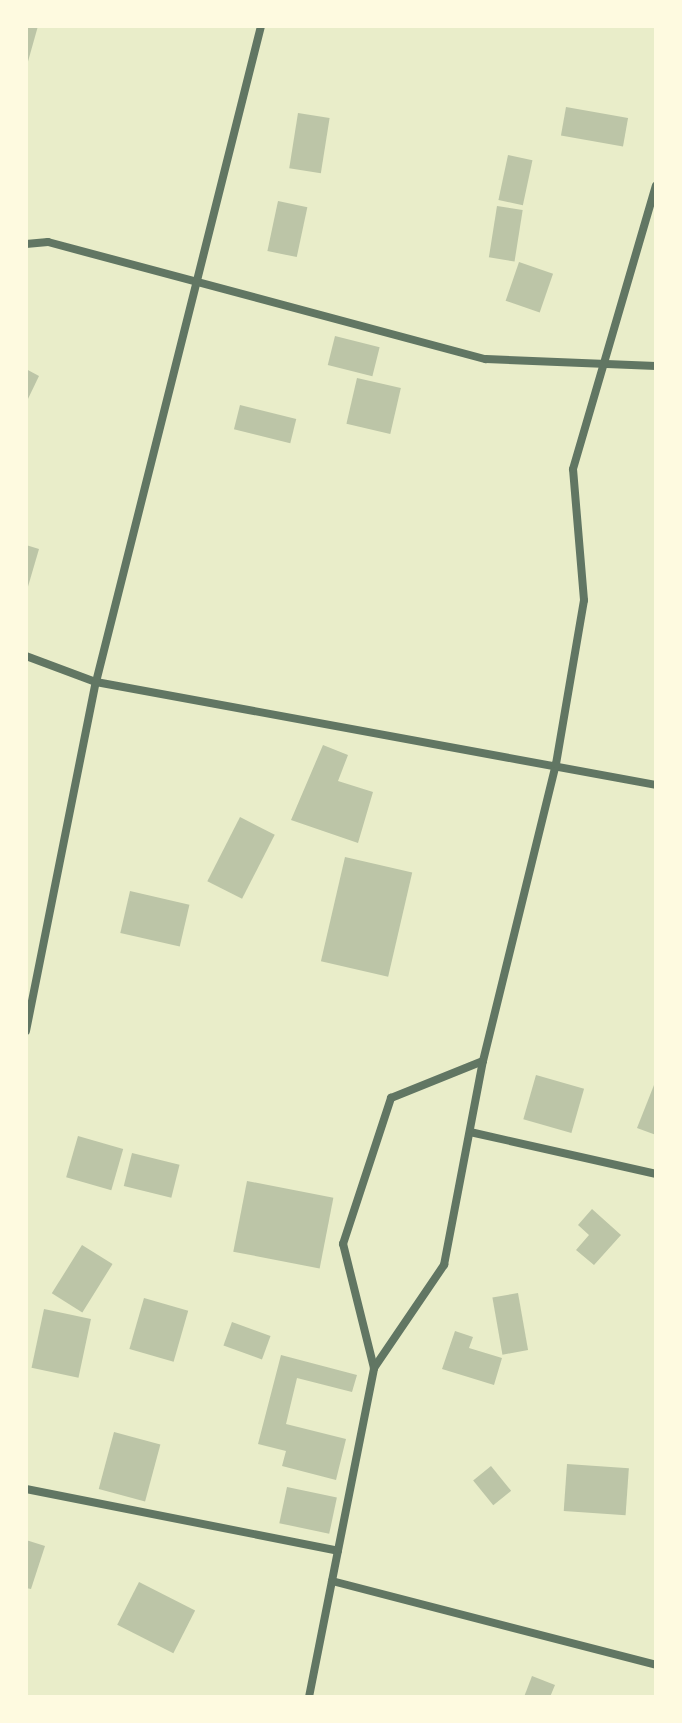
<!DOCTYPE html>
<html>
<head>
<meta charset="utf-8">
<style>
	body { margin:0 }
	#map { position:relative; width:682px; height:1723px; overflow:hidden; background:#e9edc9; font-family:"Archivo Narrow",sans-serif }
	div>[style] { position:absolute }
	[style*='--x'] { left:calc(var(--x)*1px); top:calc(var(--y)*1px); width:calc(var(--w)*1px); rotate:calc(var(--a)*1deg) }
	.building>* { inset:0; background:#bcc5a7; transform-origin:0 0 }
	.minor>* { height:8px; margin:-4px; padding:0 4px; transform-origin:4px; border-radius:4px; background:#617663 }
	span { translate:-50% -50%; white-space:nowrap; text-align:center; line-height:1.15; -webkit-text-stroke:8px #fefae0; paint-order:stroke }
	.frame { position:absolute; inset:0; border:28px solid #fefae0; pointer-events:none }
</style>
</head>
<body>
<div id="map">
	<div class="building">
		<div style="clip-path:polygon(26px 26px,38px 26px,27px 65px,26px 65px)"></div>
		<div style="left:566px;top:107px;width:63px;height:29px;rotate:10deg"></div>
		<div style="left:298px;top:113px;width:32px;height:56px;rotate:9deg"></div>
		<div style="left:508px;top:155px;width:25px;height:46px;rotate:12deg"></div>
		<div style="left:278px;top:201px;width:30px;height:51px;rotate:12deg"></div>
		<div style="left:497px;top:206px;width:26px;height:52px;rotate:9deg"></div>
		<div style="left:519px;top:262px;width:36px;height:41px;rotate:19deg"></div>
		<div style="left:335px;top:336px;width:46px;height:30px;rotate:14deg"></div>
		<div style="clip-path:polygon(26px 369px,39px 376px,26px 403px)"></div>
		<div style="left:357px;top:378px;width:45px;height:47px;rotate:13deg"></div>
		<div style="left:240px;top:405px;width:58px;height:25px;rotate:14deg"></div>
		<div style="clip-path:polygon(26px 545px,39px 549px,27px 590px,26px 590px)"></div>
		<div style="clip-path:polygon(323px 745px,348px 755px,338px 781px,373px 792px,358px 843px,291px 820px)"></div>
		<div style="left:240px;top:817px;width:39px;height:72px;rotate:27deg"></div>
		<div style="left:345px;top:857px;width:69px;height:107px;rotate:13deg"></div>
		<div style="left:130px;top:891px;width:61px;height:43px;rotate:13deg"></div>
		<div style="left:536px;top:1075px;width:50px;height:46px;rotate:16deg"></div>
		<div style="clip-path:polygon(656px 1080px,656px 1135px,637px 1128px)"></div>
		<div style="left:78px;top:1136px;width:47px;height:43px;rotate:16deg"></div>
		<div style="left:132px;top:1153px;width:49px;height:34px;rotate:14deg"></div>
		<div style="left:247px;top:1181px;width:88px;height:72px;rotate:11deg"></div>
		<div style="clip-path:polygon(592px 1209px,621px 1235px,594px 1265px,576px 1250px,589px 1235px,578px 1225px)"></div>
		<div style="left:82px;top:1245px;width:36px;height:57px;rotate:32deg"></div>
		<div style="left:518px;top:1293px;width:58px;height:26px;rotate:80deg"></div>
		<div style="left:144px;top:1298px;width:46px;height:53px;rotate:16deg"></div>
		<div style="left:44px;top:1309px;width:48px;height:60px;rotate:12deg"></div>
		<div style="left:232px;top:1322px;width:41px;height:25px;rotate:20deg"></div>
		<div style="clip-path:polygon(455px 1331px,473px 1337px,469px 1348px,502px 1358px,494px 1385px,442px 1369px)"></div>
		<div style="clip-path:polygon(281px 1355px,357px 1375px,352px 1392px,297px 1378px,286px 1424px,346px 1439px,336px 1480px,282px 1466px,286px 1451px,258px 1444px)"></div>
		<div style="left:114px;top:1432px;width:48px;height:59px;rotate:15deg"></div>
		<div style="left:567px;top:1464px;width:62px;height:47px;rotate:4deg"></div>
		<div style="left:491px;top:1466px;width:32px;height:23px;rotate:51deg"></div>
		<div style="left:287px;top:1487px;width:51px;height:37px;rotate:12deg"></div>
		<div style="clip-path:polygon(26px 1540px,45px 1546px,31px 1589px,26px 1588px)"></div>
		<div style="left:139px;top:1582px;width:63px;height:48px;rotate:27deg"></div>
		<div style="clip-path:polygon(532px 1676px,555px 1685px,550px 1697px,524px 1697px)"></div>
	</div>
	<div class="minor">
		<div style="--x:26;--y:244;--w:22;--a:-5"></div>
		<div style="--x:48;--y:242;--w:453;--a:15"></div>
		<div style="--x:486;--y:359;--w:170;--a:2.4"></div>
		<div style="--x:26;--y:656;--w:75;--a:20.4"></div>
		<div style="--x:96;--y:682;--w:569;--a:10.42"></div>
		<div style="--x:26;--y:1031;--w:356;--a:-78.7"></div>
		<div style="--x:96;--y:682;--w:676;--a:-75.88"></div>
		<div style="--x:470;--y:1132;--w:191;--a:12.7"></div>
		<div style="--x:374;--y:1368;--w:128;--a:-104"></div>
		<div style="--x:343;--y:1244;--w:154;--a:-71.8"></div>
		<div style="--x:391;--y:1098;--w:99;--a:-21.9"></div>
		<div style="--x:26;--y:1489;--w:318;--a:11.2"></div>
		<div style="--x:332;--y:1581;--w:335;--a:14.5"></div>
		<div style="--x:309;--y:1697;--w:335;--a:-78.8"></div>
		<div style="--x:374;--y:1368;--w:125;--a:-55.8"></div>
		<div style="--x:444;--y:1265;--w:208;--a:-79.2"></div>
		<div style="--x:483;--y:1061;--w:306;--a:-76.2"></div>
		<div style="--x:556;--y:764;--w:166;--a:-80.3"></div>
		<div style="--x:584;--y:600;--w:131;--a:-94.8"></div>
		<div style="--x:573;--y:469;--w:295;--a:-73.7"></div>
	</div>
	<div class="frame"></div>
</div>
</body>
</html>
